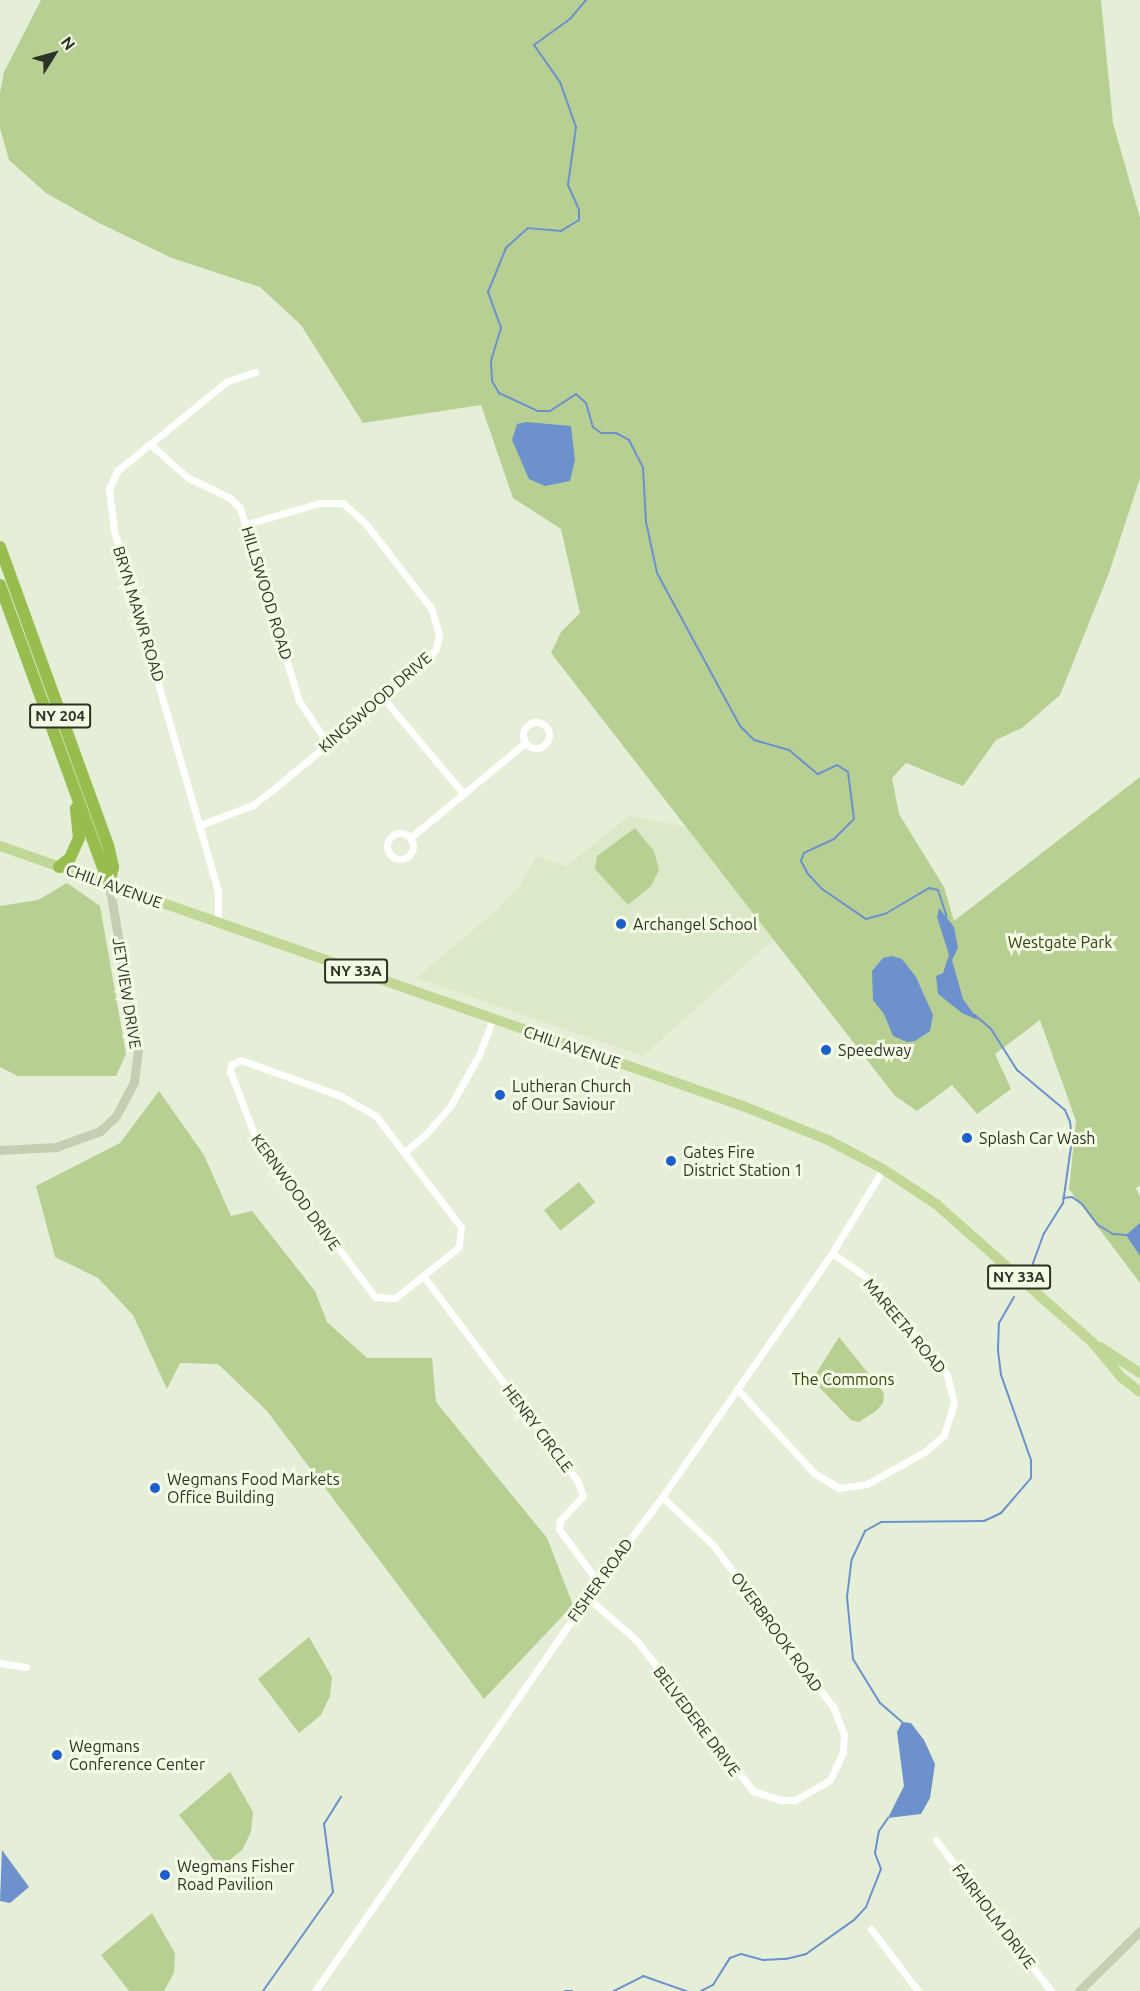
<!DOCTYPE html>
<html>
<head>
<meta charset="utf-8">
<style>
	body { margin:0 }
	#map { position:relative; width:1140px; height:1991px; overflow:hidden; background:#e5efd7; font-family:Ubuntu,sans-serif }
	div>[style] { position:absolute }
	[style*='--x'] { left:calc(var(--x)*1px); top:calc(var(--y)*1px); width:calc(var(--w)*1px); rotate:calc(var(--a)*1deg) }
	.built>* { inset:0; background:#dce9c9 }
	.green>* { inset:0; background:#b8cf94; transform-origin:0 0 }
	.water>* { inset:0; background:#6d91cc }
	.stream>* { height:2px; margin:-1px; padding:0 1px; transform-origin:1px; border-radius:1px; background:#6d91cc }
	.street>* { height:7px; margin:-3.5px; padding:0 3.5px; transform-origin:3.5px; border-radius:3.5px; background:#fff }
	.street>.ring { margin:-3.5px; padding:0; box-sizing:content-box; background:none; border:7px solid #fff; border-radius:50% }
	.secondary>* { height:9px; margin:-4.5px; padding:0 4.5px; transform-origin:4.5px; border-radius:4.5px; background:#c4ceb1 }
	.primary>* { height:10px; margin:-5px; padding:0 5px; transform-origin:5px; border-radius:5px; background:#c1d795 }
	.highway>* { height:12px; margin:-6px; padding:0 6px; transform-origin:6px; border-radius:6px; background:#97bd4e }
	.dots>* { width:16px; height:16px; translate:-50% -50%; box-sizing:border-box; border:3px solid #f3fde4; border-radius:50% }
	span { translate:-50% -50%; white-space:nowrap; text-align:center; line-height:1.15; -webkit-text-stroke:6px #f3fde4; paint-order:stroke }
	.shield-label span { padding:2px 4px; background:#f3fde4; border:2px solid; border-radius:4px; -webkit-text-stroke-width:0 }
	.shield-label { font-size:15px; color:#2d3128; font-weight:700 }
	.street-label { font-size:16px; color:#2d3128 }
	.poi-label { font-size:16px; color:#2d3128 }
	.left { translate:0 -50%; text-align:left }
	.park-label { font-size:16px; color:#31410e }
	.north { position:absolute; left:24px; top:24px; width:60px; height:60px; -webkit-text-stroke:4px #f3fde4; paint-order:stroke; rotate:53deg; font-size:16px; font-weight:700; line-height:24px; text-align:center; color:#2d3128 }
	.north::after { content:''; display:block; margin:auto; width:21px; height:27px; background:#2d3128; clip-path:polygon(50% 0,100% 100%,50% 72%,0 100%) }
</style>
</head>
<body>
<div id="map">
	<div class="built">
		<div style="clip-path:polygon(629px 816px,688px 827px,774px 939px,643px 1056px,416px 978px,498px 909px,520px 885px,536px 856px,566px 866px)"></div>
	</div>
	<div class="green">
		<div style="clip-path:polygon(41px 0,1101px 0,1113px 123px,1140px 218px,1140px 478px,1109px 573px,1060px 695px,1022px 728px,996px 740px,963px 786px,906px 763px,892px 778px,899px 814px,944px 887px,954px 921px,1140px 777px,1140px 1185px,1136px 1188px,1140px 1197px,1140px 1283px,1069px 1189px,1076px 1121px,1040px 1020px,995px 1054px,1011px 1089px,977px 1114px,952px 1085px,917px 1111px,895px 1096px,551px 653px,561px 632px,580px 613px,561px 529px,513px 498px,481px 405px,363px 423px,301px 325px,260px 287px,172px 258px,99px 223px,46px 193px,9px 160px,0 128px,0 93px,4px 72px)"></div>
		<div style="clip-path:polygon(635px 828px,654px 851px,659px 870px,651px 886px,628px 905px,595px 869px,597px 856px)"></div>
		<div style="clip-path:polygon(67px 883px,100px 906px,126px 1054px,116px 1076px,18px 1076px,0 1067px,0 906px,38px 900px)"></div>
		<div style="clip-path:polygon(159px 1091px,204px 1155px,231px 1216px,252px 1211px,315px 1291px,327px 1322px,367px 1358px,432px 1358px,436px 1402px,547px 1538px,573px 1605px,484px 1699px,267px 1411px,218px 1364px,180px 1363px,167px 1389px,133px 1315px,98px 1278px,55px 1257px,36px 1186px,120px 1143px)"></div>
		<div style="left:579px;top:1182px;width:26px;height:45px;rotate:51deg"></div>
		<div style="clip-path:polygon(839px 1337px,884px 1393px,883px 1403px,876px 1411px,859px 1422px,851px 1420px,812px 1380px)"></div>
		<div style="clip-path:polygon(309px 1637px,332px 1677px,330px 1696px,321px 1715px,299px 1733px,258px 1679px)"></div>
		<div style="clip-path:polygon(230px 1772px,253px 1812px,251px 1832px,242px 1850px,220px 1868px,179px 1815px)"></div>
		<div style="clip-path:polygon(152px 1913px,175px 1953px,174px 1973px,164px 1991px,129px 1991px,101px 1955px)"></div>
	</div>
	<div class="water">
		<div style="clip-path:polygon(526px 422px,571px 426px,575px 460px,570px 481px,545px 486px,529px 479px,512px 440px,517px 424px)"></div>
		<div style="clip-path:polygon(939px 908px,954px 927px,958px 948px,952px 960px,963px 999px,978px 1020px,962px 1013px,938px 994px,936px 976px,943px 973px,949px 955px,937px 917px)"></div>
		<div style="clip-path:polygon(892px 956px,902px 959px,916px 977px,933px 1015px,930px 1031px,915px 1041px,907px 1042px,893px 1036px,884px 1014px,873px 1000px,872px 971px,883px 958px)"></div>
		<div style="clip-path:polygon(1140px 1223px,1140px 1256px,1126px 1235px)"></div>
		<div style="clip-path:polygon(902px 1722px,911px 1723px,924px 1740px,935px 1764px,930px 1798px,921px 1814px,888px 1818px,904px 1786px,897px 1732px)"></div>
		<div style="clip-path:polygon(2px 1850px,29px 1887px,10px 1903px,0 1901px)"></div>
	</div>
	<div class="stream">
		<div style="--x:586;--y:0;--w:25;--a:130"></div>
		<div style="--x:570;--y:19;--w:44;--a:144.2"></div>
		<div style="--x:534;--y:45;--w:45;--a:54.9"></div>
		<div style="--x:560;--y:82;--w:48;--a:70.4"></div>
		<div style="--x:576;--y:127;--w:59;--a:97.9"></div>
		<div style="--x:568;--y:185;--w:27;--a:66"></div>
		<div style="--x:579;--y:210;--w:10;--a:90"></div>
		<div style="--x:579;--y:220;--w:21;--a:149"></div>
		<div style="--x:561;--y:231;--w:33;--a:-175"></div>
		<div style="--x:528;--y:228;--w:30;--a:138"></div>
		<div style="--x:506;--y:248;--w:48;--a:112.2"></div>
		<div style="--x:488;--y:292;--w:38;--a:70"></div>
		<div style="--x:501;--y:328;--w:34;--a:107"></div>
		<div style="--x:491;--y:361;--w:20;--a:87"></div>
		<div style="--x:492;--y:381;--w:14;--a:60"></div>
		<div style="--x:499;--y:393;--w:43;--a:24.8"></div>
		<div style="--x:538;--y:411;--w:12;--a:0"></div>
		<div style="--x:550;--y:411;--w:31;--a:-33"></div>
		<div style="--x:576;--y:394;--w:13;--a:42"></div>
		<div style="--x:586;--y:403;--w:25;--a:74"></div>
		<div style="--x:593;--y:427;--w:10;--a:37"></div>
		<div style="--x:601;--y:433;--w:15;--a:0"></div>
		<div style="--x:616;--y:433;--w:15;--a:28"></div>
		<div style="--x:629;--y:440;--w:31;--a:63"></div>
		<div style="--x:643;--y:468;--w:54;--a:86.8"></div>
		<div style="--x:646;--y:522;--w:52;--a:77.8"></div>
		<div style="--x:657;--y:573;--w:174;--a:61.5"></div>
		<div style="--x:740;--y:726;--w:20;--a:45"></div>
		<div style="--x:754;--y:740;--w:36;--a:16"></div>
		<div style="--x:789;--y:750;--w:38;--a:40"></div>
		<div style="--x:818;--y:774;--w:21;--a:-25"></div>
		<div style="--x:837;--y:765;--w:13;--a:32"></div>
		<div style="--x:848;--y:772;--w:47;--a:82.7"></div>
		<div style="--x:854;--y:819;--w:28;--a:135"></div>
		<div style="--x:834;--y:839;--w:33;--a:155"></div>
		<div style="--x:804;--y:853;--w:9;--a:111"></div>
		<div style="--x:801;--y:861;--w:15;--a:62"></div>
		<div style="--x:808;--y:874;--w:21;--a:47"></div>
		<div style="--x:822;--y:889;--w:53;--a:34.3"></div>
		<div style="--x:866;--y:919;--w:20;--a:-15"></div>
		<div style="--x:885;--y:914;--w:51;--a:-30.6"></div>
		<div style="--x:929;--y:888;--w:9;--a:13"></div>
		<div style="--x:938;--y:890;--w:28;--a:72"></div>
		<div style="--x:975;--y:1015;--w:21;--a:41"></div>
		<div style="--x:991;--y:1029;--w:49;--a:57.6"></div>
		<div style="--x:1017;--y:1070;--w:62;--a:39.8"></div>
		<div style="--x:1065;--y:1110;--w:13;--a:67"></div>
		<div style="--x:1070;--y:1122;--w:17;--a:83"></div>
		<div style="--x:1072;--y:1139;--w:65;--a:98"></div>
		<div style="--x:1063;--y:1203;--w:36;--a:122"></div>
		<div style="--x:1044;--y:1233;--w:33;--a:110"></div>
		<div style="--x:1063;--y:1198;--w:9;--a:-6"></div>
		<div style="--x:1072;--y:1197;--w:12;--a:35"></div>
		<div style="--x:1082;--y:1204;--w:26;--a:53"></div>
		<div style="--x:1098;--y:1225;--w:17;--a:31"></div>
		<div style="--x:1113;--y:1234;--w:13;--a:4"></div>
		<div style="--x:902;--y:1722;--w:29;--a:-139"></div>
		<div style="--x:880;--y:1703;--w:52;--a:-121.5"></div>
		<div style="--x:853;--y:1659;--w:62;--a:-95.5"></div>
		<div style="--x:847;--y:1597;--w:38;--a:-83"></div>
		<div style="--x:852;--y:1559;--w:31;--a:-65"></div>
		<div style="--x:865;--y:1531;--w:18;--a:-29"></div>
		<div style="--x:881;--y:1522;--w:103;--a:-0.6"></div>
		<div style="--x:984;--y:1521;--w:19;--a:-25"></div>
		<div style="--x:1001;--y:1513;--w:46;--a:-49.4"></div>
		<div style="--x:1031;--y:1478;--w:18;--a:-90"></div>
		<div style="--x:1031;--y:1460;--w:90;--a:-109.4"></div>
		<div style="--x:1001;--y:1375;--w:26;--a:-97"></div>
		<div style="--x:998;--y:1349;--w:26;--a:-88"></div>
		<div style="--x:999;--y:1323;--w:30;--a:-60"></div>
		<div style="--x:263;--y:1991;--w:121;--a:-54.7"></div>
		<div style="--x:333;--y:1892;--w:69;--a:-97.5"></div>
		<div style="--x:324;--y:1824;--w:32;--a:-58"></div>
		<div style="--x:565;--y:1991;--w:7;--a:0"></div>
		<div style="--x:614;--y:1991;--w:33;--a:-27"></div>
		<div style="--x:643;--y:1976;--w:46;--a:19.2"></div>
		<div style="--x:701;--y:1991;--w:13;--a:-27"></div>
		<div style="--x:713;--y:1985;--w:32;--a:-58"></div>
		<div style="--x:730;--y:1958;--w:12;--a:-20"></div>
		<div style="--x:741;--y:1954;--w:24;--a:15"></div>
		<div style="--x:764;--y:1960;--w:22;--a:-3"></div>
		<div style="--x:786;--y:1959;--w:21;--a:-14"></div>
		<div style="--x:806;--y:1954;--w:59;--a:-35.3"></div>
		<div style="--x:854;--y:1920;--w:18;--a:-47"></div>
		<div style="--x:866;--y:1907;--w:41;--a:-68.5"></div>
		<div style="--x:881;--y:1869;--w:17;--a:-111"></div>
		<div style="--x:875;--y:1853;--w:22;--a:-80"></div>
		<div style="--x:879;--y:1831;--w:16;--a:-55"></div>
	</div>
	<div class="street">
		<div style="--x:150;--y:444;--w:50;--a:41.7"></div>
		<div style="--x:187;--y:477;--w:48;--a:26"></div>
		<div style="--x:230;--y:498;--w:14;--a:45"></div>
		<div style="--x:240;--y:508;--w:202;--a:73"></div>
		<div style="--x:299;--y:701;--w:52;--a:56"></div>
		<div style="--x:384;--y:699;--w:123;--a:50"></div>
		<div class="ring" style="left:523px;top:722px;width:19px;height:19px"></div>
		<div style="--x:200;--y:825;--w:57;--a:-20.7"></div>
		<div style="--x:253;--y:805;--w:29;--a:-38"></div>
		<div style="--x:276;--y:787;--w:187;--a:-39.6"></div>
		<div style="--x:420;--y:668;--w:25;--a:-50"></div>
		<div style="--x:436;--y:649;--w:15;--a:-79"></div>
		<div style="--x:439;--y:634;--w:27;--a:-107"></div>
		<div style="--x:431;--y:608;--w:108;--a:-127.8"></div>
		<div style="--x:365;--y:523;--w:30;--a:-138"></div>
		<div style="--x:343;--y:503;--w:24;--a:180"></div>
		<div style="--x:319;--y:503;--w:75;--a:163.7"></div>
		<div class="ring" style="left:387px;top:833px;width:19px;height:19px"></div>
		<div style="--x:410;--y:838;--w:149;--a:-39.6"></div>
		<div style="--x:218;--y:923;--w:32;--a:-90"></div>
		<div style="--x:218;--y:891;--w:376;--a:-106.1"></div>
		<div style="--x:114;--y:530;--w:41;--a:-97"></div>
		<div style="--x:109;--y:489;--w:20;--a:-66"></div>
		<div style="--x:117;--y:471;--w:141;--a:-39.2"></div>
		<div style="--x:226;--y:382;--w:31;--a:-19"></div>
		<div style="--x:241;--y:1060;--w:106;--a:19.8"></div>
		<div style="--x:341;--y:1096;--w:40;--a:29.7"></div>
		<div style="--x:376;--y:1116;--w:140;--a:52.6"></div>
		<div style="--x:461;--y:1227;--w:20;--a:96"></div>
		<div style="--x:459;--y:1247;--w:82;--a:141.4"></div>
		<div style="--x:395;--y:1298;--w:20;--a:-177"></div>
		<div style="--x:375;--y:1297;--w:198;--a:-127"></div>
		<div style="--x:256;--y:1139;--w:73;--a:-110.9"></div>
		<div style="--x:230;--y:1071;--w:6;--a:-81"></div>
		<div style="--x:231;--y:1065;--w:11;--a:-27"></div>
		<div style="--x:405;--y:1152;--w:28;--a:-41"></div>
		<div style="--x:426;--y:1134;--w:38;--a:-49"></div>
		<div style="--x:451;--y:1105;--w:57;--a:-60.8"></div>
		<div style="--x:479;--y:1055;--w:39;--a:-69"></div>
		<div style="--x:424;--y:1277;--w:254;--a:53"></div>
		<div style="--x:577;--y:1480;--w:17;--a:69"></div>
		<div style="--x:583;--y:1496;--w:34;--a:133"></div>
		<div style="--x:560;--y:1521;--w:8;--a:97"></div>
		<div style="--x:559;--y:1529;--w:66;--a:53.7"></div>
		<div style="--x:737;--y:1389;--w:114;--a:47.5"></div>
		<div style="--x:814;--y:1473;--w:29;--a:31"></div>
		<div style="--x:839;--y:1488;--w:28;--a:-8"></div>
		<div style="--x:867;--y:1484;--w:68;--a:-29.2"></div>
		<div style="--x:926;--y:1451;--w:24;--a:-42"></div>
		<div style="--x:944;--y:1435;--w:34;--a:-73"></div>
		<div style="--x:954;--y:1403;--w:29;--a:-104"></div>
		<div style="--x:947;--y:1375;--w:124;--a:-129.1"></div>
		<div style="--x:869;--y:1279;--w:45;--a:-144.9"></div>
		<div style="--x:587;--y:1597;--w:67;--a:41.3"></div>
		<div style="--x:637;--y:1641;--w:190;--a:52.3"></div>
		<div style="--x:753;--y:1791;--w:28;--a:18"></div>
		<div style="--x:780;--y:1800;--w:15;--a:0"></div>
		<div style="--x:795;--y:1800;--w:40;--a:-29.7"></div>
		<div style="--x:830;--y:1780;--w:31;--a:-65"></div>
		<div style="--x:843;--y:1752;--w:17;--a:-87"></div>
		<div style="--x:844;--y:1735;--w:30;--a:-111"></div>
		<div style="--x:833;--y:1707;--w:200;--a:-126.5"></div>
		<div style="--x:714;--y:1546;--w:71;--a:-136.7"></div>
		<div style="--x:0;--y:1663;--w:26;--a:9"></div>
		<div style="--x:936;--y:1840;--w:190;--a:52.7"></div>
		<div style="--x:871;--y:1929;--w:78;--a:52.8"></div>
		<div style="--x:315;--y:1991;--w:497;--a:-55.3"></div>
		<div style="--x:598;--y:1582;--w:106;--a:-53"></div>
		<div style="--x:662;--y:1497;--w:297;--a:-55.1"></div>
		<div style="--x:832;--y:1253;--w:98;--a:-58.7"></div>
	</div>
	<div class="secondary">
		<div style="--x:0;--y:1150;--w:56;--a:-3.1"></div>
		<div style="--x:56;--y:1147;--w:47;--a:-20"></div>
		<div style="--x:100;--y:1131;--w:22;--a:-43"></div>
		<div style="--x:116;--y:1116;--w:38;--a:-62"></div>
		<div style="--x:134;--y:1082;--w:31;--a:-83"></div>
		<div style="--x:138;--y:1051;--w:169;--a:-99.9"></div>
		<div style="--x:1079;--y:1991;--w:86;--a:-44.5"></div>
	</div>
	<div class="primary">
		<div style="--x:0;--y:846;--w:787;--a:19.29"></div>
		<div style="--x:743;--y:1106;--w:92;--a:21.8"></div>
		<div style="--x:828;--y:1140;--w:62;--a:27.8"></div>
		<div style="--x:883;--y:1169;--w:64;--a:33.4"></div>
		<div style="--x:936;--y:1204;--w:208;--a:41.5"></div>
		<div style="--x:1092;--y:1342;--w:45;--a:50.4"></div>
		<div style="--x:1121;--y:1377;--w:24;--a:38"></div>
		<div style="--x:1100;--y:1347;--w:48;--a:33"></div>
	</div>
	<div class="highway">
		<div style="--x:0;--y:547;--w:317;--a:70.1"></div>
		<div style="--x:108;--y:845;--w:23;--a:77"></div>
		<div style="--x:113;--y:867;--w:18;--a:103"></div>
		<div style="--x:0;--y:585;--w:319;--a:70"></div>
		<div style="--x:59;--y:867;--w:14;--a:-39"></div>
		<div style="--x:70;--y:858;--w:22;--a:-66"></div>
		<div style="--x:79;--y:838;--w:30;--a:-96"></div>
	</div>
	<div class="dots">
		<div style="left:621px;top:924px;background:#1c5eca"></div>
		<div style="left:826px;top:1050px;background:#1c5eca"></div>
		<div style="left:500px;top:1095px;background:#1c5eca"></div>
		<div style="left:967px;top:1138px;background:#1c5eca"></div>
		<div style="left:671px;top:1161px;background:#1c5eca"></div>
		<div style="left:155px;top:1488px;background:#1c5eca"></div>
		<div style="left:57px;top:1755px;background:#1c5eca"></div>
		<div style="left:165px;top:1875px;background:#1c5eca"></div>
	</div>
	<div class="shield-label">
		<span style="left:60px;top:716px">NY 204</span>
		<span style="left:356px;top:971px">NY 33A</span>
		<span style="left:1019px;top:1277px">NY 33A</span>
	</div>
	<div class="street-label">
		<span style="left:267px;top:593px;rotate:73deg">HILLSWOOD ROAD</span>
		<span style="left:139px;top:614px;rotate:73deg">BRYN MAWR ROAD</span>
		<span style="left:375px;top:702px;rotate:-41deg">KINGSWOOD DRIVE</span>
		<span style="left:114px;top:886px;rotate:20deg">CHILI AVENUE</span>
		<span style="left:127px;top:993px;rotate:81deg">JETVIEW DRIVE</span>
		<span style="left:572px;top:1047px;rotate:19deg">CHILI AVENUE</span>
		<span style="left:296px;top:1192px;rotate:54deg">KERNWOOD DRIVE</span>
		<span style="left:905px;top:1326px;rotate:50deg">MAREETA ROAD</span>
		<span style="left:538px;top:1428px;rotate:53deg">HENRY CIRCLE</span>
		<span style="left:600px;top:1580px;rotate:-54deg">FISHER ROAD</span>
		<span style="left:777px;top:1632px;rotate:54deg">OVERBROOK ROAD</span>
		<span style="left:697px;top:1721px;rotate:53deg">BELVEDERE DRIVE</span>
		<span style="left:994px;top:1916px;rotate:53deg">FAIRHOLM DRIVE</span>
	</div>
	<div class="poi-label">
		<span class="left" style="left:633px;top:924px">Archangel School</span>
		<span class="left" style="left:838px;top:1050px">Speedway</span>
		<span class="left" style="left:512px;top:1095px">Lutheran Church<br>of Our Saviour</span>
		<span class="left" style="left:979px;top:1138px">Splash Car Wash</span>
		<span class="left" style="left:683px;top:1161px">Gates Fire<br>District Station 1</span>
		<span class="left" style="left:167px;top:1488px">Wegmans Food Markets<br>Office Building</span>
		<span class="left" style="left:69px;top:1755px">Wegmans<br>Conference Center</span>
		<span class="left" style="left:177px;top:1875px">Wegmans Fisher<br>Road Pavilion</span>
	</div>
	<div class="park-label">
		<span style="left:1060px;top:942px">Westgate Park</span>
		<span style="left:843px;top:1379px">The Commons</span>
	</div>
	<div class="north">N</div>
</div>
</body>
</html>
